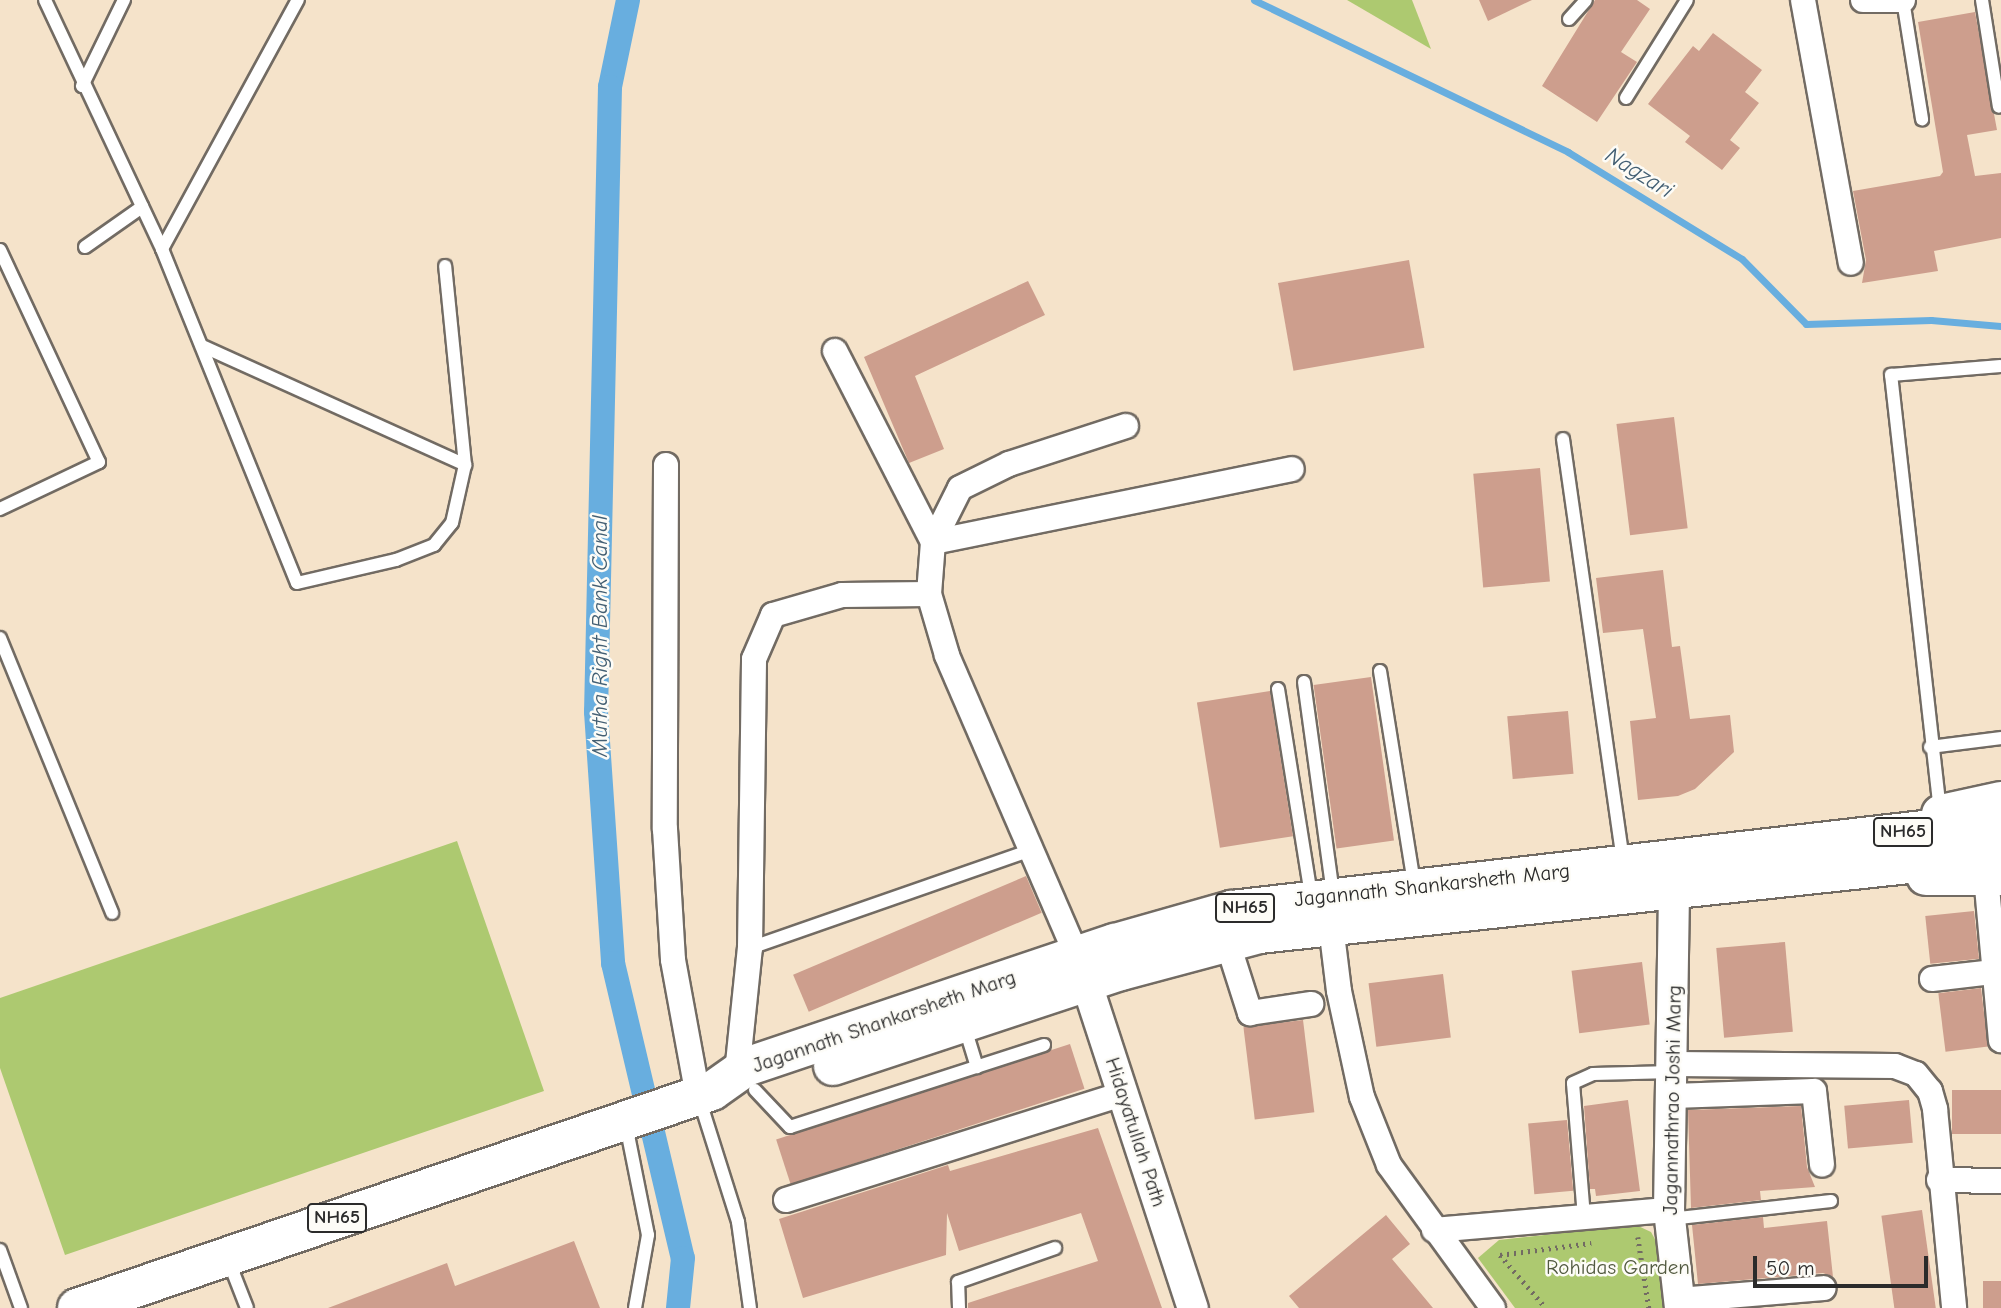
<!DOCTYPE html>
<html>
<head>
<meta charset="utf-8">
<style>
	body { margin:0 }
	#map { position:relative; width:2001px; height:1308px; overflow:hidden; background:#f5e3ca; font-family:"Comic Neue",sans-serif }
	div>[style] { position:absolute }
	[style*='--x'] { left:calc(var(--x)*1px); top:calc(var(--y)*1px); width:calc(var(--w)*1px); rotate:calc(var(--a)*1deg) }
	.green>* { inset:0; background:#adc970 }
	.stream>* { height:7px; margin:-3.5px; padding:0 3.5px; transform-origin:3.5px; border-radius:3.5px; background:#68aedf }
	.canal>* { height:24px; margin:-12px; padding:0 12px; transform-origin:12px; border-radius:12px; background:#68aedf }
	.building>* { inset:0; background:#cd9e8d; transform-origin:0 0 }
	.path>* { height:4.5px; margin-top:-2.25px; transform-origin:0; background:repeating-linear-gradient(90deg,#726b63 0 2px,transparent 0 7px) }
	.roads { filter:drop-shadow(2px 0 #726b63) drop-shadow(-2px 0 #726b63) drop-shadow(0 2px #726b63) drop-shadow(0 -2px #726b63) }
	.service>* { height:12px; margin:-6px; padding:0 6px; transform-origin:6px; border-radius:6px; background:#fff }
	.minor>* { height:24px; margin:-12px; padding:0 12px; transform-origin:12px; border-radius:12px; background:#fff }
	.tertiary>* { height:30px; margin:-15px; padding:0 15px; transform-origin:15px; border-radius:15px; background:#fff }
	.primary>* { height:38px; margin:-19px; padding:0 19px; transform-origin:19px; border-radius:19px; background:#fff }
	.trunk>* { height:38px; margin:-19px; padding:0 19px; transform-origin:19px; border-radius:19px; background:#fff }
	span { translate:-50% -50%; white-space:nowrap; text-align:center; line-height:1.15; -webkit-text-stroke:5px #fdfcf7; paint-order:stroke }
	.shield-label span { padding:2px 5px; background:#fdfcf7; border:2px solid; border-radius:5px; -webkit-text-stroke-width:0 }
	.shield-label { font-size:19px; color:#2b2b2b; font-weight:700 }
	.street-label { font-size:21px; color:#2b2b2b }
	.park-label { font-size:21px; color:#525a40 }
	.water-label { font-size:23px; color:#435f73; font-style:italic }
	.scale { position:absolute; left:1753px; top:1256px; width:175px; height:32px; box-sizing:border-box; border:4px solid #2b2b2b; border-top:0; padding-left:9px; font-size:21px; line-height:24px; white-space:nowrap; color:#2b2b2b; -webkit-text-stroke:5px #fdfcf7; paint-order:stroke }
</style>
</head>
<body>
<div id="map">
	<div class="green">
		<div style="clip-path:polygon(1347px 0,1412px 0,1431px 49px)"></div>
		<div style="clip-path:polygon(457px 841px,544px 1091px,65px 1255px,0 1068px,0 998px)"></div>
		<div style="clip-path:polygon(1636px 1225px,1651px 1232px,1657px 1243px,1666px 1308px,1515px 1308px,1478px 1258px,1499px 1240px)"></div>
	</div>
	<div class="stream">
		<div style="--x:1254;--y:0;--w:349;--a:25.8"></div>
		<div style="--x:1568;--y:152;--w:204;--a:31.6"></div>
		<div style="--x:1742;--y:259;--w:91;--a:45.4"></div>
		<div style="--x:1806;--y:324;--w:125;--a:-1.8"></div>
		<div style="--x:1931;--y:320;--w:70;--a:4.9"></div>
	</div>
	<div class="canal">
		<div style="--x:628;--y:0;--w:89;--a:101.7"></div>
		<div style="--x:610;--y:87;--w:625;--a:91.28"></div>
		<div style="--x:596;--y:712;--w:252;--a:86.1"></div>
		<div style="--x:613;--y:963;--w:303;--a:76.7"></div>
		<div style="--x:683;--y:1258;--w:50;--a:95.7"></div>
	</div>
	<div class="building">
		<div style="clip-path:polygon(1479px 0,1532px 0,1488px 21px)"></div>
		<div style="clip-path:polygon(1595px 0,1637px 0,1650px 9px,1621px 52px,1637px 62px,1597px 122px,1542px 86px)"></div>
		<div style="clip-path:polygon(1975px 12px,1997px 130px,1967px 135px,1975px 176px,2001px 173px,2001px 238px,1934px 251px,1938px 271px,1862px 283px,1866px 260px,1853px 191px,1940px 176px,1943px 172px,1918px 22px)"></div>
		<div style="clip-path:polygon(1713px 33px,1762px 70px,1745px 92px,1759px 103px,1730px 140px,1740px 148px,1722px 170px,1685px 142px,1690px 136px,1648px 104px,1693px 46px,1699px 51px)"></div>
		<div style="left:1409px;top:260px;width:89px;height:133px;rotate:80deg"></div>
		<div style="clip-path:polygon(1028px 281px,1045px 315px,915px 376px,944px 449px,909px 463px,864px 357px)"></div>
		<div style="left:1674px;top:417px;width:112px;height:58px;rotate:83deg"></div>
		<div style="left:1540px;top:468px;width:114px;height:67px;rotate:85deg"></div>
		<div style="clip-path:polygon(1663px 570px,1672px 647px,1680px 646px,1690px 719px,1730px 715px,1734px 752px,1695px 789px,1678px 796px,1638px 800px,1630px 721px,1656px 718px,1643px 629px,1603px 633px,1596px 578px)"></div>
		<div style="left:1371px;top:677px;width:165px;height:58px;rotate:82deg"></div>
		<div style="left:1270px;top:691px;width:147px;height:74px;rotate:81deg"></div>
		<div style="left:1568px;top:711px;width:63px;height:61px;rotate:85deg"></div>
		<div style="left:1026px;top:876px;width:40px;height:253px;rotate:67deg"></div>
		<div style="left:1974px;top:911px;width:48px;height:49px;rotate:84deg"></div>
		<div style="left:1785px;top:942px;width:90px;height:69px;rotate:85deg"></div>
		<div style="left:1642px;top:962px;width:63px;height:71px;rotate:83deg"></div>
		<div style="left:1443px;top:974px;width:64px;height:75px;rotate:83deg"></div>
		<div style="left:1981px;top:988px;width:59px;height:43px;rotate:83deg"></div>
		<div style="left:1303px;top:1020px;width:93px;height:60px;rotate:83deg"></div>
		<div style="left:1070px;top:1044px;width:47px;height:309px;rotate:72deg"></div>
		<div style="left:2001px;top:1090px;width:44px;height:49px;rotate:90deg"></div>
		<div style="clip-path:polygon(1628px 1100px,1640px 1191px,1596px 1196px,1595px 1189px,1590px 1189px,1584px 1106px)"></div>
		<div style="left:1909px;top:1100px;width:43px;height:65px;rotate:85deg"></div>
		<div style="clip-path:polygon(1801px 1106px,1807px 1167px,1815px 1187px,1760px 1191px,1761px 1200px,1691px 1208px,1688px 1110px)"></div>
		<div style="left:1567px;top:1120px;width:71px;height:39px;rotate:85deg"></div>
		<div style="clip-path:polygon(1098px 1128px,1162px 1308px,968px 1308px,968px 1303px,1098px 1261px,1081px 1213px,959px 1251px,947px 1213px,946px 1255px,803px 1298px,779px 1219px,948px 1165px,950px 1171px)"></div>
		<div style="left:1922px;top:1210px;width:99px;height:41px;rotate:82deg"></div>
		<div style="clip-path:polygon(1386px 1215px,1410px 1244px,1392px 1259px,1433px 1308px,1299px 1308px,1289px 1296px)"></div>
		<div style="clip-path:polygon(1763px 1217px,1764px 1228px,1827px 1221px,1833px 1277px,1823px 1273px,1698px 1284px,1692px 1225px)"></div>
		<div style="clip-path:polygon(574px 1241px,600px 1308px,328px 1308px,447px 1263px,455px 1286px)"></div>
		<div style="left:2001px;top:1281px;width:27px;height:18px;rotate:90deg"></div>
	</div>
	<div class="path">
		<div style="--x:1638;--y:1237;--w:72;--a:81.2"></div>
		<div style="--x:1500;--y:1255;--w:92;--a:-7.5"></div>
		<div style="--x:1500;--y:1255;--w:70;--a:49"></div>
	</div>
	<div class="roads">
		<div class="service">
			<div style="--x:45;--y:0;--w:275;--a:64.8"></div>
			<div style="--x:162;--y:249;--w:360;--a:68"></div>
			<div style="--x:297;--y:583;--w:102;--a:-13.1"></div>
			<div style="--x:396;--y:560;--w:41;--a:-21.5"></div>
			<div style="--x:434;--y:545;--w:28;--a:-51"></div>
			<div style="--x:452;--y:523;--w:59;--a:-77.4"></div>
			<div style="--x:465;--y:465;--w:200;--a:-95.7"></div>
			<div style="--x:1903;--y:0;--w:121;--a:80.9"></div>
			<div style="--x:1982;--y:0;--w:108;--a:81"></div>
			<div style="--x:1569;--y:19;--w:25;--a:-48"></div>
			<div style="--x:82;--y:86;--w:96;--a:-64"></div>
			<div style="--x:1626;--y:98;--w:115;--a:-58.1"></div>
			<div style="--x:85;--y:247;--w:70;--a:-35.1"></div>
			<div style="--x:162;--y:249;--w:284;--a:-61.4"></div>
			<div style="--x:0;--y:250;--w:234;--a:65"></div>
			<div style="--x:99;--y:462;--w:110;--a:154.6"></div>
			<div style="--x:202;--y:346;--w:289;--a:24.3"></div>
			<div style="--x:1563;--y:439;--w:427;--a:81.9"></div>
			<div style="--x:0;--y:638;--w:297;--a:67.8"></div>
			<div style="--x:1380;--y:671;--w:215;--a:80.9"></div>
			<div style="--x:1304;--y:682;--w:213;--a:82.2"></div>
			<div style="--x:1278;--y:689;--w:209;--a:80.9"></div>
			<div style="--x:1930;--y:747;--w:72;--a:-7.2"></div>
			<div style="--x:1940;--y:811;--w:439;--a:-96.4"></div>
			<div style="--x:1891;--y:375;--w:110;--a:-4.7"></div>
			<div style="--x:750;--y:948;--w:299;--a:-19.2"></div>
			<div style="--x:965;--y:1028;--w:41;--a:72.9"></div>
			<div style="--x:755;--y:1090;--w:51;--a:46.6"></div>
			<div style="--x:790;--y:1127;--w:267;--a:-17.9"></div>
			<div style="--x:699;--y:1098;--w:130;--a:72.5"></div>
			<div style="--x:738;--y:1222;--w:87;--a:82.1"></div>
			<div style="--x:626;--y:1125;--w:112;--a:78.7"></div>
			<div style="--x:648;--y:1235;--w:74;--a:100.1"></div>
			<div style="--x:1584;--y:1217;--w:134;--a:-94.7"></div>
			<div style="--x:1573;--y:1083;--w:22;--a:-24"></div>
			<div style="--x:1593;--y:1074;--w:80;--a:-1.4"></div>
			<div style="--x:1670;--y:1219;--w:162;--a:-6.4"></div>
			<div style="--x:0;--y:1250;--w:62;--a:70.1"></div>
			<div style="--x:229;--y:1262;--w:49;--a:68.6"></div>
			<div style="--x:959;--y:1308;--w:26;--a:-92"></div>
			<div style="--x:958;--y:1282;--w:103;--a:-19.3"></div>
		</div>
		<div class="minor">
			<div style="--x:1803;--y:0;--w:267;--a:79.7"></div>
			<div style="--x:1863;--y:0;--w:40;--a:0"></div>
			<div style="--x:835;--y:351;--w:215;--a:62.8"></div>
			<div style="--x:933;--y:542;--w:366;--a:-11.5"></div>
			<div style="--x:666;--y:465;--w:364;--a:90.2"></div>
			<div style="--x:665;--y:829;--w:131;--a:86.5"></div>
			<div style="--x:673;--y:960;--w:138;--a:79.6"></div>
			<div style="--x:1986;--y:876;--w:165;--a:84.8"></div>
			<div style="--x:1331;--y:926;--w:65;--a:83"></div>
			<div style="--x:1339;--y:991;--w:108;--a:77.8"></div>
			<div style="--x:1362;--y:1097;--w:73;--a:68.3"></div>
			<div style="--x:1389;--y:1165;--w:177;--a:54"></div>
			<div style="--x:1227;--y:941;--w:76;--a:72.3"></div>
			<div style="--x:1250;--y:1013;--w:62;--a:-8.4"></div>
			<div style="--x:1077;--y:956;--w:328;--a:-113.4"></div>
			<div style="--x:947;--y:655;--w:64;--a:-106.4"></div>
			<div style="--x:929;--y:594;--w:52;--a:-85.6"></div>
			<div style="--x:933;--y:542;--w:60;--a:-63.4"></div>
			<div style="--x:960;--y:488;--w:55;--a:-26.1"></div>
			<div style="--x:1009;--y:464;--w:123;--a:-18"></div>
			<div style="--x:1932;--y:979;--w:69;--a:-6.6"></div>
			<div style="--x:1674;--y:1064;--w:221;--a:0.5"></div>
			<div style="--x:1895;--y:1066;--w:22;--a:21"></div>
			<div style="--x:1916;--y:1074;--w:22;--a:51"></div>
			<div style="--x:1930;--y:1091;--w:19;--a:74"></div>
			<div style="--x:1935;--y:1109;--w:200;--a:84.5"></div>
			<div style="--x:737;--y:1073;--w:126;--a:-84.1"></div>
			<div style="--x:750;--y:948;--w:289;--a:-89.2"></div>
			<div style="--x:754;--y:659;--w:48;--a:-66.6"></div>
			<div style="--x:773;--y:615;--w:72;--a:-16.2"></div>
			<div style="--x:842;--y:595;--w:87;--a:-0.7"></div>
			<div style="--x:1673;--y:1096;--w:141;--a:-2"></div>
			<div style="--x:1814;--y:1091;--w:74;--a:83.8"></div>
			<div style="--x:1939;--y:1180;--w:62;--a:0.9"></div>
			<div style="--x:786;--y:1200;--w:353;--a:-17.5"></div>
			<div style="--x:1434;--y:1230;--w:236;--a:-4.9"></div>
			<div style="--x:1679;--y:1300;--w:145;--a:-4.7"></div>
		</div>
		<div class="tertiary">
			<div style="--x:1674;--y:892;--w:318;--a:90.9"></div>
			<div style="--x:1669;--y:1210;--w:99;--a:83.6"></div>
			<div style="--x:1080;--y:963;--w:363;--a:71.9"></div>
		</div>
		<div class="primary">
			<div style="--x:1941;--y:814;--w:61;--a:-12.2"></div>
			<div style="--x:1926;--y:876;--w:75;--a:0"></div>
		</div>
		<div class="trunk">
			<div style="--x:833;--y:1066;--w:303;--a:-18.3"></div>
			<div style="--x:1121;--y:971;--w:143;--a:-15"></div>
			<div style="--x:1259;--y:934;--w:746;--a:-6.15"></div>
			<div style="--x:77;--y:1308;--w:671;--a:-18.87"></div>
			<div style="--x:712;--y:1091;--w:42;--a:-35.2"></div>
			<div style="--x:746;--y:1067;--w:389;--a:-18.6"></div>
			<div style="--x:1115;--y:943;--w:122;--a:-15.8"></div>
			<div style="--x:1232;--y:910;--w:774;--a:-6.6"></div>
		</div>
	</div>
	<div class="shield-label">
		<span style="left:1903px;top:832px">NH65</span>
		<span style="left:1245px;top:908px">NH65</span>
		<span style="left:337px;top:1218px">NH65</span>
	</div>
	<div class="street-label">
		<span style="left:1432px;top:885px;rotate:-6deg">Jagannath Shankarsheth Marg</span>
		<span style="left:884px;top:1021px;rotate:-19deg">Jagannath Shankarsheth Marg</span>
		<span style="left:1672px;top:1100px;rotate:-89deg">Jagannathrao Joshi Marg</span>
		<span style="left:1136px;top:1132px;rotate:72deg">Hidayatullah Path</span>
	</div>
	<div class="park-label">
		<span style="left:1618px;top:1267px">Rohidas Garden</span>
	</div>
	<div class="water-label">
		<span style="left:1639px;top:173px;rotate:32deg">Nagzari</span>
		<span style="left:600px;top:636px;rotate:-90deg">Mutha Right Bank Canal</span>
	</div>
	<div class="scale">50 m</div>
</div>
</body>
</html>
